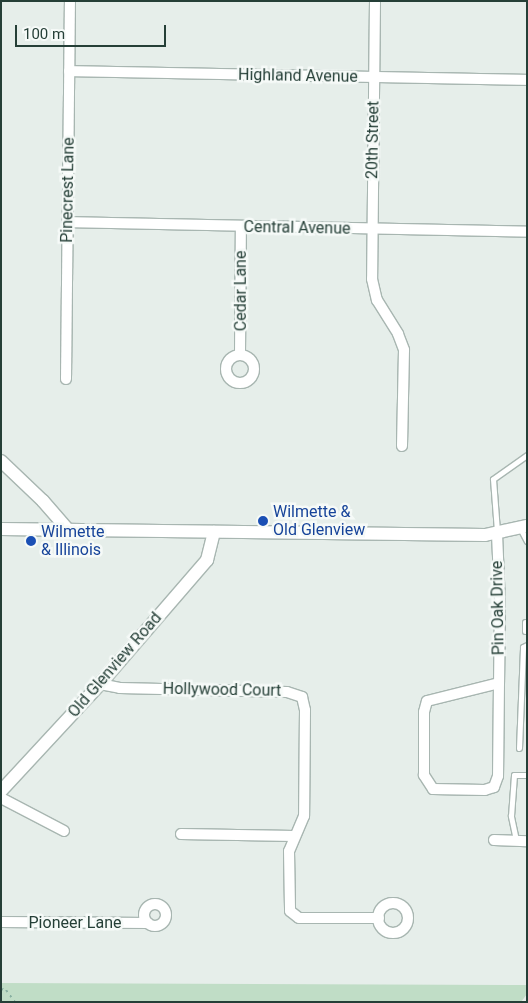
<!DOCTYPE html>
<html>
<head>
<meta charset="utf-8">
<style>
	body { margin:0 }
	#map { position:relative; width:528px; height:1003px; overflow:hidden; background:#e6eeea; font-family:Roboto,sans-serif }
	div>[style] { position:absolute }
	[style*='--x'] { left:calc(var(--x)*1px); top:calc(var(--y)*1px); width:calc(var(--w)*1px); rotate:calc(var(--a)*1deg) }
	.green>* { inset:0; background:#c0ddc6 }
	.path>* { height:2px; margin-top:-1px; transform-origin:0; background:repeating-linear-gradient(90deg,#88b0a1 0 2.5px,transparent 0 6.5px) }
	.roads { filter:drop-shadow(1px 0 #a8b6b1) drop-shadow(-1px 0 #a8b6b1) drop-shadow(0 1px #a8b6b1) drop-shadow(0 -1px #a8b6b1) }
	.service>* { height:5px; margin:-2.5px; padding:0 2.5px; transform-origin:2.5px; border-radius:2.5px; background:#fff }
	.minor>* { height:10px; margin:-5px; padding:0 5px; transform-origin:5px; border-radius:5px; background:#fff }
	.minor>.ring { margin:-5px; padding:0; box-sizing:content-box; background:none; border:10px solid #fff; border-radius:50% }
	.tertiary>* { height:12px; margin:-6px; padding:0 6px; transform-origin:6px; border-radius:6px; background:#fff }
	.dots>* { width:14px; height:14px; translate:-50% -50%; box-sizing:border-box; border:2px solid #f6faf8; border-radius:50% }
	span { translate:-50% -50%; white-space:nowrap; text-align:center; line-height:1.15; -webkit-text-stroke:5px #f6faf8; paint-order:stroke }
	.street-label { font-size:16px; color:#253f37 }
	.transit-label { font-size:16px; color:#164399 }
	.left { translate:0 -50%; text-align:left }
	.frame { position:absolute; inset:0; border:2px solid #253f37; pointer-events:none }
	.scale { position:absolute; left:15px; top:25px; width:151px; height:22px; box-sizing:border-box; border:2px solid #253f37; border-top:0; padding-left:6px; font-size:15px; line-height:18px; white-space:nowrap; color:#253f37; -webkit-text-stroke:4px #f6faf8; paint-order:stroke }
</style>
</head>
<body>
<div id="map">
	<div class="green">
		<div style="clip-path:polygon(1px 983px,527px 985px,527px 994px,521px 1002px,1px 1002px)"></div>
	</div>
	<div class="path">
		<div style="--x:1;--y:989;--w:5;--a:11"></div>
		<div style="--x:6;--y:990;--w:15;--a:53"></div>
		<div style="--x:129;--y:1002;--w:31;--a:0"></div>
	</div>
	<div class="roads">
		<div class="service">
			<div style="--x:520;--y:528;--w:15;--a:62"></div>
			<div style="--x:497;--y:531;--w:52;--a:-94.4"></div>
			<div style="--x:493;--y:479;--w:42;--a:-35.2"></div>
			<div style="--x:525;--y:631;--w:9;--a:-90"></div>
			<div style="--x:519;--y:748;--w:101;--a:-87.7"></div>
			<div style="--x:523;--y:647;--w:4;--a:-27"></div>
			<div style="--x:516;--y:840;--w:25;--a:-102"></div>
			<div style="--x:511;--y:816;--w:41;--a:-85.8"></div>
			<div style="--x:514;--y:775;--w:13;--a:0"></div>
		</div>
		<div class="minor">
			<div style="--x:375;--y:1;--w:278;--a:90.6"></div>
			<div style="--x:372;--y:279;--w:22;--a:77"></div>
			<div style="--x:377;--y:300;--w:40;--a:58"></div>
			<div style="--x:398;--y:334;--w:17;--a:69"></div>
			<div style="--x:404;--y:350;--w:96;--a:91.2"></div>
			<div style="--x:69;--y:71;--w:458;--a:1.1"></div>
			<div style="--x:68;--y:222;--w:459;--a:1.2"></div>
			<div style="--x:240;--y:355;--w:128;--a:-89.6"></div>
			<div class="ring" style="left:226px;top:355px;width:18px;height:18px"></div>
			<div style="--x:66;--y:379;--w:378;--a:-89.4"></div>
			<div style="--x:497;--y:534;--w:70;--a:87.5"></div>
			<div style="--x:500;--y:604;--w:79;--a:90.7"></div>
			<div style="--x:499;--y:683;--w:93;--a:90.6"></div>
			<div style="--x:498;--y:776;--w:12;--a:110"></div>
			<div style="--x:494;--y:787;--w:9;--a:162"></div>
			<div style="--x:485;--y:790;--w:52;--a:-178.9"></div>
			<div style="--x:433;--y:789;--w:17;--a:-123"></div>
			<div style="--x:424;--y:775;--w:63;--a:-90"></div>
			<div style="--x:424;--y:712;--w:11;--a:-75"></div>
			<div style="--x:427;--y:701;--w:74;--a:-14"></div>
			<div style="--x:100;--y:684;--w:20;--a:11"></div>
			<div style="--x:120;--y:688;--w:167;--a:1.4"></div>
			<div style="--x:287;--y:692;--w:16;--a:18"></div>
			<div style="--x:302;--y:697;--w:13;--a:77"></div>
			<div style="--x:305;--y:710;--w:106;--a:90.5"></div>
			<div style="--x:304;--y:816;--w:38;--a:113"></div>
			<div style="--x:289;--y:851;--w:60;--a:89"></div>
			<div style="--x:290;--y:911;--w:11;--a:38"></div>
			<div style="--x:299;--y:918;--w:80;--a:0"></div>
			<div style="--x:1;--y:798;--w:71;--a:27.6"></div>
			<div style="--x:181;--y:834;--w:113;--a:1"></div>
			<div style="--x:494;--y:840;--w:33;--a:2"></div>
			<div class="ring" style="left:378px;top:903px;width:20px;height:20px"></div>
			<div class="ring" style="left:144px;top:904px;width:12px;height:12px"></div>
			<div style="--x:1;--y:922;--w:147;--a:0.4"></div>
		</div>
		<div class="tertiary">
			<div style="--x:1;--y:461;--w:58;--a:43.6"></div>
			<div style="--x:43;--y:501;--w:40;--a:49"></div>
			<div style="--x:1;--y:529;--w:484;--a:0.7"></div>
			<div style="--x:485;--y:535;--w:43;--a:-12.1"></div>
			<div style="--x:1;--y:791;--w:146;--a:-47.2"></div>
			<div style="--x:100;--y:684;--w:164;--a:-49.2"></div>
			<div style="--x:207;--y:560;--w:29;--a:-76"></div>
		</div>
	</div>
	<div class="dots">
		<div style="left:263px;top:521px;background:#1a4fb4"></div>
		<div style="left:31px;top:541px;background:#1a4fb4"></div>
	</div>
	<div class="street-label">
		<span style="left:298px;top:76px;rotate:1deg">Highland Avenue</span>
		<span style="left:373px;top:140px;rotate:-89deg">20th Street</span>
		<span style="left:68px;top:190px;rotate:-89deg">Pinecrest Lane</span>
		<span style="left:297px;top:228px;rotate:1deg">Central Avenue</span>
		<span style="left:241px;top:291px;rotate:-90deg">Cedar Lane</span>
		<span style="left:498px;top:608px;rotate:-91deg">Pin Oak Drive</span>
		<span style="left:115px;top:665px;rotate:-49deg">Old Glenview Road</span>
		<span style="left:222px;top:690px;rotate:1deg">Hollywood Court</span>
		<span style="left:75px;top:923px">Pioneer Lane</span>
	</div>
	<div class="transit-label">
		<span class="left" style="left:273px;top:521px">Wilmette &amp;<br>Old Glenview</span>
		<span class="left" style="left:41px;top:541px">Wilmette<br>&amp; Illinois</span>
	</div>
	<div class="frame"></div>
	<div class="scale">100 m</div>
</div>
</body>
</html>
